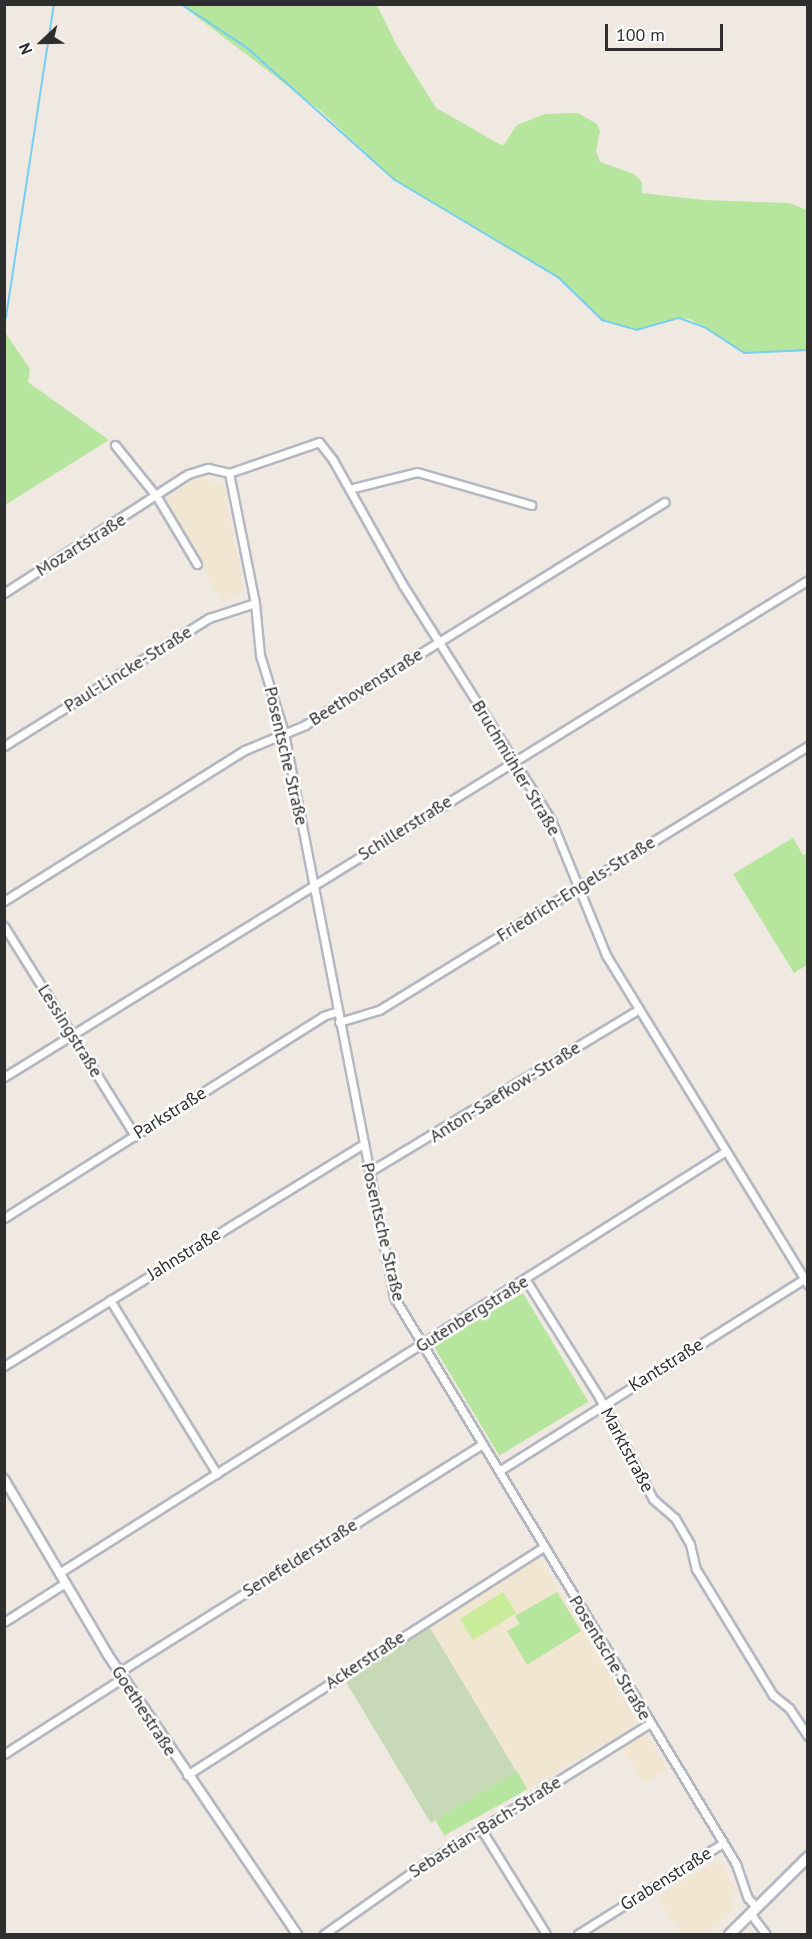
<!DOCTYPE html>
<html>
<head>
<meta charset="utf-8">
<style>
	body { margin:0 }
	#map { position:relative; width:812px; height:1939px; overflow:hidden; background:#efe9e1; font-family:"PT Sans",sans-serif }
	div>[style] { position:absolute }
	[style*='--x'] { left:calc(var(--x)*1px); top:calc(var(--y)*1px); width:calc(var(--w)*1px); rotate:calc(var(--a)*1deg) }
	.education>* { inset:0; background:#f0e6d1; transform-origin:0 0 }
	.green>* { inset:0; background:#b6e59e; transform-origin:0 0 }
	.cemetery>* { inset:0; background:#c8d9b8; transform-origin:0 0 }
	.pitch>* { inset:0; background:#c9ec9a; transform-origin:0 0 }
	.stream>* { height:2px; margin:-1px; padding:0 1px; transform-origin:1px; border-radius:1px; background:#75cff0 }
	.roads { filter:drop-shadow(2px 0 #b4b7c1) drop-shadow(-2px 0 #b4b7c1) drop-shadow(0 2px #b4b7c1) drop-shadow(0 -2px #b4b7c1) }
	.minor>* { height:7px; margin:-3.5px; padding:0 3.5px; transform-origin:3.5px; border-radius:3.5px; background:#fff }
	.tertiary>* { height:8px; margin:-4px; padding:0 4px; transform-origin:4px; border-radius:4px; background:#fff }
	.secondary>* { height:9px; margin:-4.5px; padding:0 4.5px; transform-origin:4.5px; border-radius:4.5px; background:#fff }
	span { translate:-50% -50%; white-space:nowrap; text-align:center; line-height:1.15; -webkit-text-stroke:5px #fff; paint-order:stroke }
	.street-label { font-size:18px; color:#2e2e2e }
	.frame { position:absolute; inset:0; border:6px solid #2e2e2e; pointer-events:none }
	.north { position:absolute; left:12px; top:12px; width:60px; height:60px; -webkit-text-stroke:4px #fff; paint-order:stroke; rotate:248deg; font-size:16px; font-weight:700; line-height:24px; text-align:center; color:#2e2e2e }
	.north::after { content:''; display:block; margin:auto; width:21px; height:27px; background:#2e2e2e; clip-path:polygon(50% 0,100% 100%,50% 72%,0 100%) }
	.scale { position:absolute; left:605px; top:24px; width:118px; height:27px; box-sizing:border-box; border:3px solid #2e2e2e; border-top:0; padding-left:8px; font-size:18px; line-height:21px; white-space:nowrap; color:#2e2e2e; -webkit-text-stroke:4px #fff; paint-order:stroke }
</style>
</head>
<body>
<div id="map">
	<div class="education">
		<div style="clip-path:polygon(200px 475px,224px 486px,244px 590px,223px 603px,163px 500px)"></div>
		<div style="left:539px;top:1557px;width:194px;height:130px;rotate:59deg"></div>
		<div style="left:646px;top:1733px;width:42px;height:28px;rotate:59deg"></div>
		<div style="clip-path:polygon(718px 1859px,738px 1892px,729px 1899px,735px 1908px,708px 1934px,683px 1934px,656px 1898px)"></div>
	</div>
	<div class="green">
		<div style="clip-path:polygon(181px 5px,377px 5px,396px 44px,436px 108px,503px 146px,517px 125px,545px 114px,578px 113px,597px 124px,600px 131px,596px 151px,600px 162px,634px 174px,642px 182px,642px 193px,703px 200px,789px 203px,807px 210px,807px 350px,744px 353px,690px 319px,679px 318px,636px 330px,602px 320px,557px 277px,395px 180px,321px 111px)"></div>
		<div style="clip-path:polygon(4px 331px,30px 369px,28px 382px,109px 440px,5px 505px)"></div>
		<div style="clip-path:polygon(793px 838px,803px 855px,808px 853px,807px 965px,794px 973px,733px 874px)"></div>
		<div style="left:523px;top:1293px;width:127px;height:104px;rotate:59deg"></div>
		<div style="clip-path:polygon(557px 1592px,581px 1631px,527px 1665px,507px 1631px,520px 1624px,515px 1616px)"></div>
		<div style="left:517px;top:1771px;width:21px;height:95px;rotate:61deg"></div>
	</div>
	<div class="cemetery">
		<div style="left:429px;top:1626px;width:170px;height:100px;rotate:59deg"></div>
	</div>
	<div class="pitch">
		<div style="left:503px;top:1592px;width:25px;height:51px;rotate:58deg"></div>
	</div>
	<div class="stream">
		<div style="--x:181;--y:4;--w:78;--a:33.5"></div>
		<div style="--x:246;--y:47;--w:200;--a:41.8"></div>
		<div style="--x:395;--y:180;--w:190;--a:30.8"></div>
		<div style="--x:558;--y:277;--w:62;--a:44.3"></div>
		<div style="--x:602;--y:320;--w:35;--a:16"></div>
		<div style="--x:636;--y:330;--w:45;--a:-15.6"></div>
		<div style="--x:679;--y:318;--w:29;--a:20"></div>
		<div style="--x:706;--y:328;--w:45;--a:33.3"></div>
		<div style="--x:744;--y:353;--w:64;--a:-2.7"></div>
		<div style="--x:6;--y:317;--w:317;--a:-81.3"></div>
	</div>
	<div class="roads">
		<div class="minor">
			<div style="--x:115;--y:445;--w:67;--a:51.1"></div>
			<div style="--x:157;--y:497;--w:78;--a:59.2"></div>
			<div style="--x:229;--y:473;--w:133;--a:78.7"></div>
			<div style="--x:255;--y:603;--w:52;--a:84.5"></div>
			<div style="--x:260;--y:655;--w:82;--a:72.9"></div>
			<div style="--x:284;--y:733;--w:575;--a:78.96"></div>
			<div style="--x:394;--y:1297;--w:662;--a:58.9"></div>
			<div style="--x:736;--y:1864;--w:36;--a:71"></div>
			<div style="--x:748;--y:1898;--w:12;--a:48"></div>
			<div style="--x:349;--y:489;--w:70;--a:-14"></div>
			<div style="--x:417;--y:472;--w:119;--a:16.1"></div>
			<div style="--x:4;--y:593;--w:219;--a:-32.9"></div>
			<div style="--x:188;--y:474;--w:21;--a:-17"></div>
			<div style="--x:208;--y:468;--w:22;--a:13"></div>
			<div style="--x:229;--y:473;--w:95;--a:-19"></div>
			<div style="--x:319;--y:442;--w:23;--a:52"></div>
			<div style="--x:333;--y:460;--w:143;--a:60.8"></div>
			<div style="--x:403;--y:585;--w:278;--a:57.8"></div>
			<div style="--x:551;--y:820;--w:146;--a:67.8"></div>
			<div style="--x:606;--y:955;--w:386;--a:58.5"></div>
			<div style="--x:4;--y:746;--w:242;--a:-32"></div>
			<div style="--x:209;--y:618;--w:48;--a:-18.1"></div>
			<div style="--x:4;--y:901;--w:284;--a:-32.1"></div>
			<div style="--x:245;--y:750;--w:65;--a:-22.6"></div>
			<div style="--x:305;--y:725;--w:423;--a:-31.8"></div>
			<div style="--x:4;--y:926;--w:248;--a:58"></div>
			<div style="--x:339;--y:1022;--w:42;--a:-16.7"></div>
			<div style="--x:379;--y:1010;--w:504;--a:-31.61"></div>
			<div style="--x:4;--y:1077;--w:945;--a:-31.72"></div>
			<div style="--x:369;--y:1172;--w:315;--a:-31.1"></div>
			<div style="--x:4;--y:1218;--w:378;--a:-32.3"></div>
			<div style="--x:323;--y:1016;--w:16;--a:-18"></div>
			<div style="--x:526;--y:1280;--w:138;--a:58"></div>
			<div style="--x:599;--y:1397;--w:115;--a:62.1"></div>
			<div style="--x:653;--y:1499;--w:29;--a:41"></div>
			<div style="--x:675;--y:1518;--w:30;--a:60"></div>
			<div style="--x:690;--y:1544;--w:26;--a:77"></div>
			<div style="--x:696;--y:1569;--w:148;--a:58.6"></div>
			<div style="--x:773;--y:1695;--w:21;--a:39"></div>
			<div style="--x:789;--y:1708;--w:34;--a:56"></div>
			<div style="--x:110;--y:1300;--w:204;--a:58.4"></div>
			<div style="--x:4;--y:1366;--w:423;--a:-31.7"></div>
			<div style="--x:499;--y:1471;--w:360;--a:-32.2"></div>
			<div style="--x:59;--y:1573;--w:789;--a:-32.32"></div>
			<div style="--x:4;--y:1622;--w:72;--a:-32.6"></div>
			<div style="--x:119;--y:1672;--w:429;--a:-32.1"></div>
			<div style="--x:4;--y:1754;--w:141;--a:-32.6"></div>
			<div style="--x:187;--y:1775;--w:423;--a:-32.6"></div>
			<div style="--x:481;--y:1829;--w:123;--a:58.2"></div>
			<div style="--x:750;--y:1913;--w:26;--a:53"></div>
			<div style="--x:324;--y:1934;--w:111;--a:-35.1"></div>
			<div style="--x:415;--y:1870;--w:276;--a:-32"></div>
			<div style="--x:578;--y:1934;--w:171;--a:-32.1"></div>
		</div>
		<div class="tertiary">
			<div style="--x:4;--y:1479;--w:204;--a:59.4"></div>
			<div style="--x:108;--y:1655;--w:337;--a:55.9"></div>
		</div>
		<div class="secondary">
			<div style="--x:729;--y:1934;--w:111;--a:-44.6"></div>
		</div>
	</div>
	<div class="street-label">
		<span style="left:81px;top:545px;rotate:-32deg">Mozartstraße</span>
		<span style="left:128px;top:669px;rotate:-32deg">Paul-Lincke-Straße</span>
		<span style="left:366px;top:687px;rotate:-32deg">Beethovenstraße</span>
		<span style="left:286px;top:756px;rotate:77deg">Posentsche Straße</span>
		<span style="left:516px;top:768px;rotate:59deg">Bruchmühler Straße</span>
		<span style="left:405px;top:828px;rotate:-32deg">Schillerstraße</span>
		<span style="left:576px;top:889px;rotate:-32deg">Friedrich-Engels-Straße</span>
		<span style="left:70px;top:1031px;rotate:58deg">Lessingstraße</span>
		<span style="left:505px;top:1092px;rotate:-32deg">Anton-Saefkow-Straße</span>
		<span style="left:170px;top:1113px;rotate:-32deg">Parkstraße</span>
		<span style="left:383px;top:1232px;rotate:77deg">Posentsche Straße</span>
		<span style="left:184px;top:1254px;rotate:-32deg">Jahnstraße</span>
		<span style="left:472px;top:1314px;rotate:-32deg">Gutenbergstraße</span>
		<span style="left:666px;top:1365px;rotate:-32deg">Kantstraße</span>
		<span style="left:627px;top:1450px;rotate:62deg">Marktstraße</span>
		<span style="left:300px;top:1558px;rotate:-32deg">Senefelderstraße</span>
		<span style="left:610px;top:1658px;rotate:59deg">Posentsche Straße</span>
		<span style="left:365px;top:1660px;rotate:-33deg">Ackerstraße</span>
		<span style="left:144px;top:1711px;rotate:57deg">Goethestraße</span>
		<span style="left:485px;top:1827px;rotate:-32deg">Sebastian-Bach-Straße</span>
		<span style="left:666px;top:1879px;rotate:-32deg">Grabenstraße</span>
	</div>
	<div class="frame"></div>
	<div class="north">N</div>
	<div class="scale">100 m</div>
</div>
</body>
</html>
